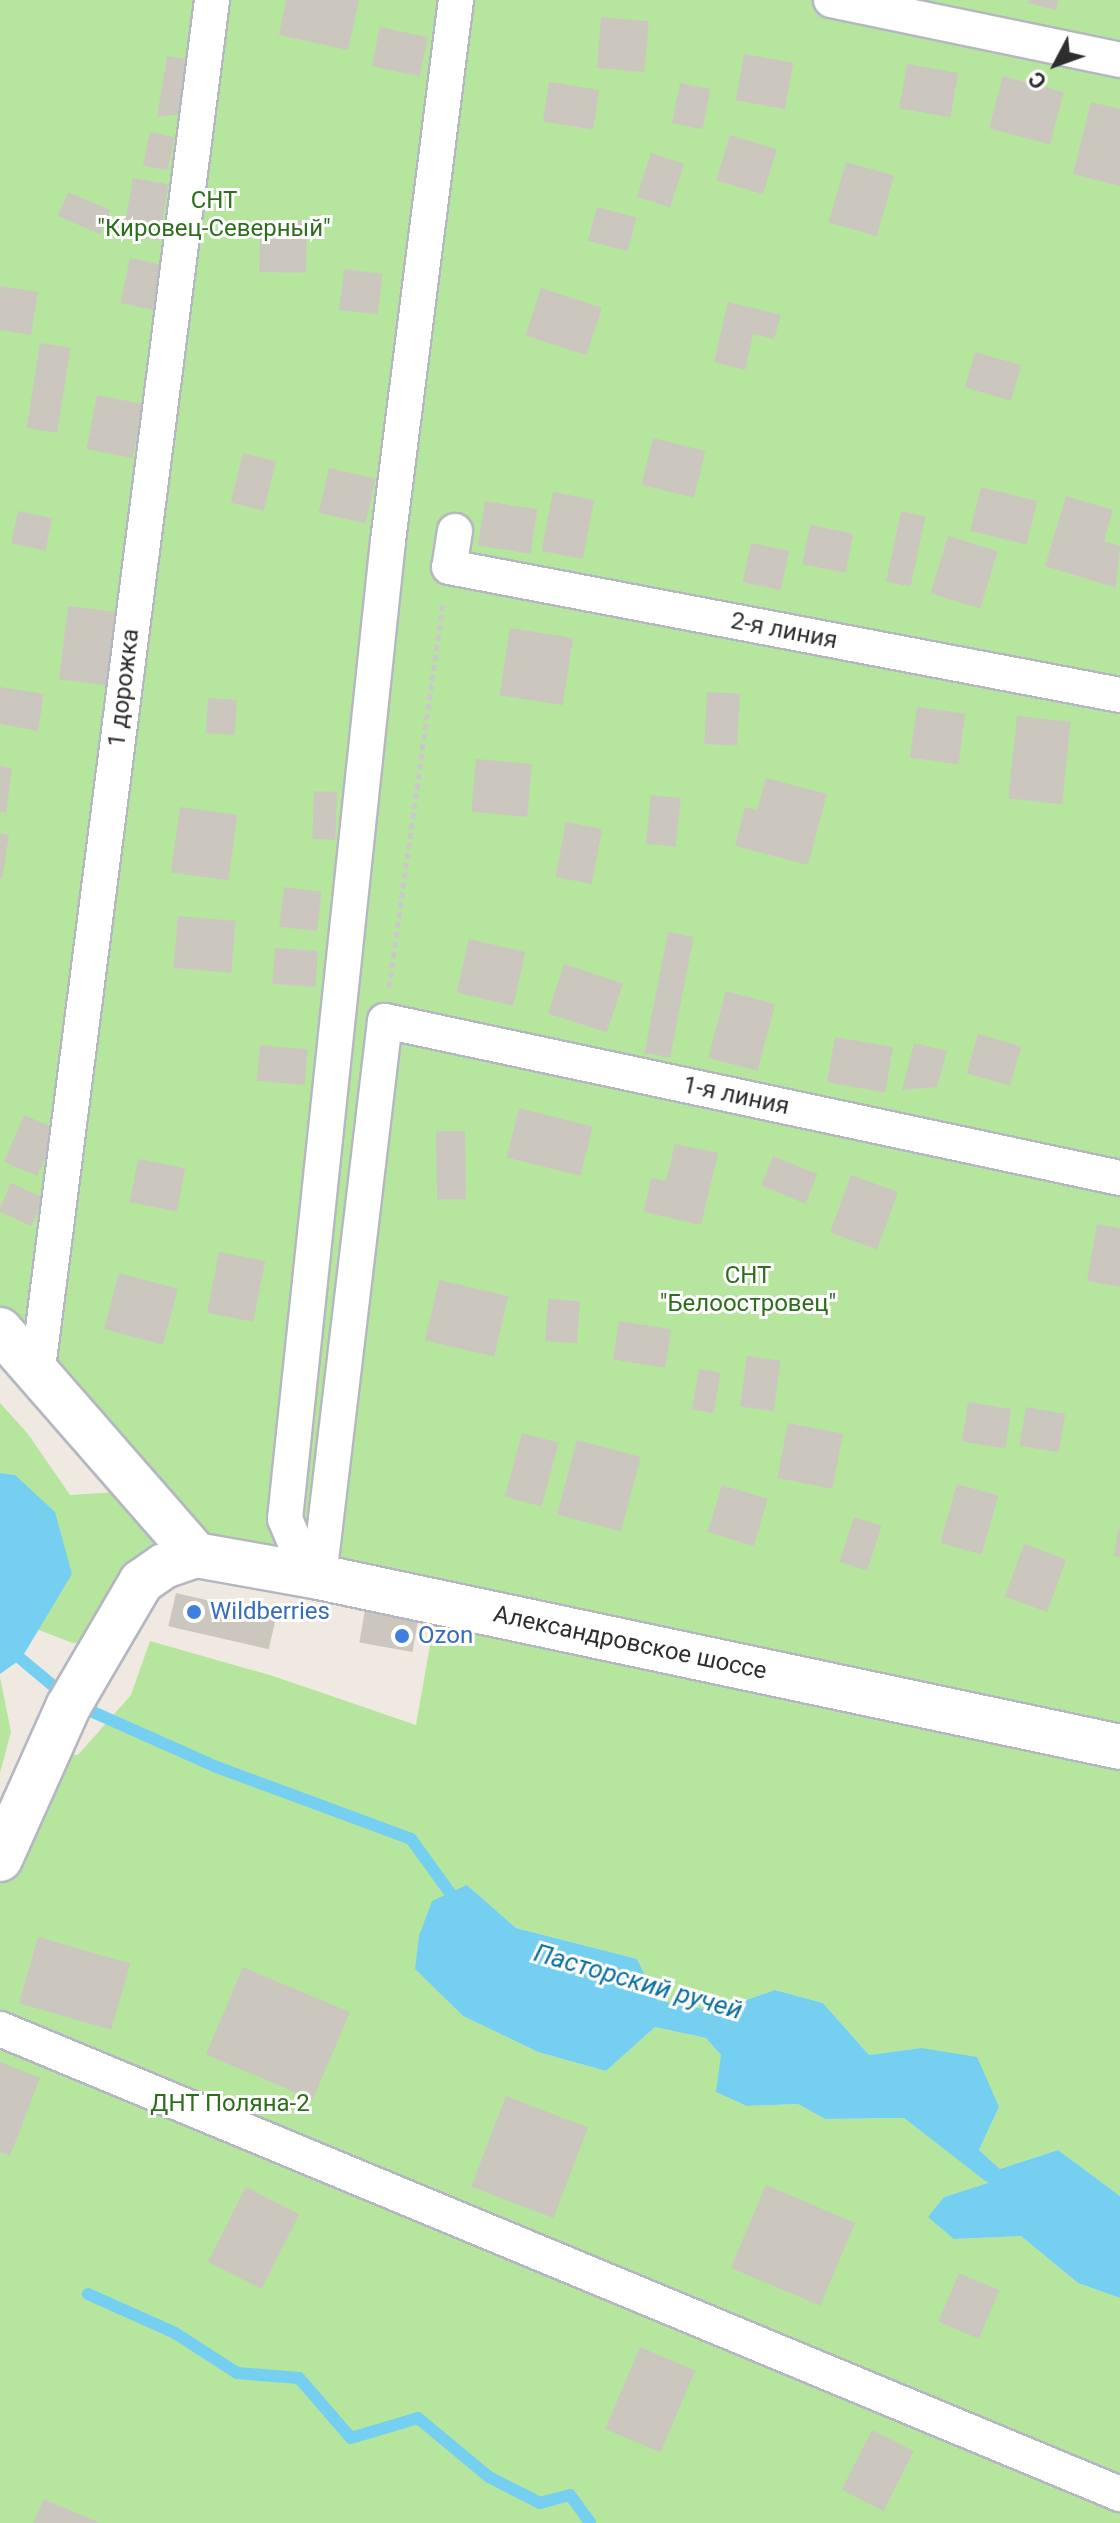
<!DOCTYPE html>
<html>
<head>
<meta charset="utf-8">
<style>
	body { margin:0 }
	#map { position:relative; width:1120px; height:2523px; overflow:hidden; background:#efe9e1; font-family:Roboto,sans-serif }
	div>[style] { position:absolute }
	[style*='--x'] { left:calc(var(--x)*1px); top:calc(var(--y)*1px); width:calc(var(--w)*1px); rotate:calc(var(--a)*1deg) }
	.green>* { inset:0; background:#b6e59e }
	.water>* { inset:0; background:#75cff0 }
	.stream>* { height:12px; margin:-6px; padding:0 6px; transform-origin:6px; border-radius:6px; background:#75cff0 }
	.building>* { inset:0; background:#cbc7bf; transform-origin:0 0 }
	.path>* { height:5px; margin-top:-2.5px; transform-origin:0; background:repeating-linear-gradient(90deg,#c9c9c9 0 6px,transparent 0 10px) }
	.roads { filter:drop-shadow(2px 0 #b4b7c1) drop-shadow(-2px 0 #b4b7c1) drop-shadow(0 2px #b4b7c1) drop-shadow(0 -2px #b4b7c1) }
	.street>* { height:34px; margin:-17px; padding:0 17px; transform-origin:17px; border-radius:17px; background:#fff }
	.secondary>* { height:44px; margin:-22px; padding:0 22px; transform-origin:22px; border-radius:22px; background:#fff }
	.dots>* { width:22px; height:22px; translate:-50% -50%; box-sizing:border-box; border:4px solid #fff; border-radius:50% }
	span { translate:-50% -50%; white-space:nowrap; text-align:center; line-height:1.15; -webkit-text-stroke:6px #fff; paint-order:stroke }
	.park-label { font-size:24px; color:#2c6e1b }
	.street-label { font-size:24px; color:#2e2e2e }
	.shop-label { font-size:24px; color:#366cbe }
	.left { translate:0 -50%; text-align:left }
	.water-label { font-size:26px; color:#0d6fa3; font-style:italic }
	.north { position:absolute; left:1016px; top:24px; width:80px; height:80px; -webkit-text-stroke:6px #fff; paint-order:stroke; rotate:229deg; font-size:22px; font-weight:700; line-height:32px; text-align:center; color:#2e2e2e }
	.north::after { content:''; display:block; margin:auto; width:28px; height:36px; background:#2e2e2e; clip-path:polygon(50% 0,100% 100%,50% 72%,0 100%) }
</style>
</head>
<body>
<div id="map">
	<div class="green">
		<div style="clip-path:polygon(0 0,1120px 0,1120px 2196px,1058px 2150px,1000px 2169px,979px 2150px,999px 2107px,921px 2048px,869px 2055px,823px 2003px,775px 1990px,715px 2011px,656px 2000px,637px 1959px,516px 1928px,467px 1885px,415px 1969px,463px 2016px,538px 2052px,606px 2071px,655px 2027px,706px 2038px,721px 2055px,747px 2106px,798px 2104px,825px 2119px,904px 2118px,989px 2183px,944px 2197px,954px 2239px,1021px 2236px,1078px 2283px,1120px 2298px,1120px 2523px,0 2523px,0 1859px,49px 1750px,78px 1755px,131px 1695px,150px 1641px,273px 1676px,416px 1725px,436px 1611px,202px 1549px,0 1330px)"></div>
		<div style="clip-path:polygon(0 1403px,28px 1434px,70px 1495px,117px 1492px,173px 1532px,82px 1642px,73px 1643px,36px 1629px,72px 1573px,15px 1475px,0 1473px)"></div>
		<div style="clip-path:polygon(0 1677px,11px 1732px,0 1773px)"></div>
	</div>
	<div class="water">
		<div style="clip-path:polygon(0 1473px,15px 1475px,55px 1512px,72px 1574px,21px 1659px,0 1674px)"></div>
		<div style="clip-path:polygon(467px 1885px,516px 1928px,637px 1959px,657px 2000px,715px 2011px,775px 1990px,823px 2003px,869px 2055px,921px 2048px,977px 2057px,999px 2107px,979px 2150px,1000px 2169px,1058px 2150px,1120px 2196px,1120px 2298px,1078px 2283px,1021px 2236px,954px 2239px,928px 2217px,944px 2197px,988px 2183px,904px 2118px,825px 2119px,798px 2104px,747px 2106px,716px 2092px,721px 2055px,706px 2038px,655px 2027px,606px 2071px,538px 2052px,463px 2016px,415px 1969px,419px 1936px,432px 1901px)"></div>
	</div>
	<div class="stream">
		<div style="--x:21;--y:1659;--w:47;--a:39.8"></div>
		<div style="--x:84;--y:1708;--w:142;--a:24"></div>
		<div style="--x:214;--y:1766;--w:210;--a:20.3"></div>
		<div style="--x:411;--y:1839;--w:80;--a:54.1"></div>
		<div style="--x:88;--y:2294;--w:95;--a:24.1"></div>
		<div style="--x:175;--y:2333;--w:74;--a:32.8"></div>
		<div style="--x:237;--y:2373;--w:62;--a:4.6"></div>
		<div style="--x:299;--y:2378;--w:79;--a:49.1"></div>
		<div style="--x:351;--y:2438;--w:70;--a:-16.6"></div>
		<div style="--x:418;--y:2418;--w:92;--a:39.7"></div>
		<div style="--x:489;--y:2477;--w:57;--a:27"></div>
		<div style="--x:540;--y:2503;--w:31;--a:-15"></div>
		<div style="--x:570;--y:2495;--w:34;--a:54"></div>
	</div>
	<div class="building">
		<div style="clip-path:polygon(286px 0,359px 0,348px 50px,279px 35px)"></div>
		<div style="clip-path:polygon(1029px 0,1059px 0,1056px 10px,1028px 3px)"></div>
		<div style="left:601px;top:17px;width:48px;height:51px;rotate:5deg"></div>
		<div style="left:380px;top:27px;width:49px;height:40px;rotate:12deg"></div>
		<div style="left:744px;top:54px;width:50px;height:47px;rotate:10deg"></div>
		<div style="clip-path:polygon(167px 56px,192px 60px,182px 114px,157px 117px)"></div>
		<div style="left:907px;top:64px;width:52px;height:45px;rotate:10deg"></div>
		<div style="left:1003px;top:76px;width:63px;height:54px;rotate:15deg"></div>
		<div style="left:549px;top:82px;width:51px;height:40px;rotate:9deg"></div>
		<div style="left:680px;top:83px;width:31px;height:41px;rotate:11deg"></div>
		<div style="clip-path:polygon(1091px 102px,1120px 109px,1120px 186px,1073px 174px)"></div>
		<div style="left:150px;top:132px;width:25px;height:34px;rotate:12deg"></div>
		<div style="left:730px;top:135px;width:49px;height:47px;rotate:17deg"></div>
		<div style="left:651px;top:153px;width:35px;height:46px;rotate:18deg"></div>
		<div style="left:846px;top:162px;width:50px;height:63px;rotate:16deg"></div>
		<div style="left:133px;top:178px;width:36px;height:57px;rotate:10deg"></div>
		<div style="left:68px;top:192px;width:46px;height:26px;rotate:23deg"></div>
		<div style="left:597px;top:207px;width:41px;height:35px;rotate:15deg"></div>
		<div style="left:260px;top:220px;width:47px;height:52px;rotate:1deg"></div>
		<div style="left:130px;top:258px;width:35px;height:46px;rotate:12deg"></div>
		<div style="left:344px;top:269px;width:39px;height:41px;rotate:7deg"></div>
		<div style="clip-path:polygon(0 286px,38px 292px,31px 335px,0 330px)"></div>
		<div style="left:541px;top:288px;width:64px;height:50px;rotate:18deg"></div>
		<div style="clip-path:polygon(728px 302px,781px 315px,774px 339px,753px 334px,745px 370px,714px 362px)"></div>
		<div style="left:40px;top:343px;width:31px;height:86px;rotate:9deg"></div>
		<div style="left:975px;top:352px;width:48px;height:37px;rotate:16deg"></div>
		<div style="left:97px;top:395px;width:47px;height:55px;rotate:11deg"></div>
		<div style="left:653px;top:438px;width:54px;height:48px;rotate:14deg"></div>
		<div style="left:243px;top:453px;width:34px;height:51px;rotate:14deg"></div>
		<div style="left:329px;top:468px;width:48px;height:46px;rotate:13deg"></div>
		<div style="left:981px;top:487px;width:58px;height:45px;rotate:14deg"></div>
		<div style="left:553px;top:492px;width:42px;height:60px;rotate:11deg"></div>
		<div style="clip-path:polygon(1066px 496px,1113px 510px,1104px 541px,1120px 546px,1116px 588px,1045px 566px)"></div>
		<div style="left:485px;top:501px;width:53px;height:45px;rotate:9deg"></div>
		<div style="left:18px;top:511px;width:35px;height:33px;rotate:12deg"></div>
		<div style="left:901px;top:511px;width:25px;height:72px;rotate:12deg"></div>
		<div style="left:810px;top:525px;width:44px;height:40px;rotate:11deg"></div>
		<div style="left:948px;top:536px;width:52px;height:60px;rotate:17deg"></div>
		<div style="left:751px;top:543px;width:39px;height:40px;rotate:12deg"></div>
		<div style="left:68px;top:606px;width:54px;height:74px;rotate:7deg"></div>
		<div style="left:510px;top:628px;width:64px;height:68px;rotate:9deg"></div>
		<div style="clip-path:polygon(0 687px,44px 694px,38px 731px,0 724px)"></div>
		<div style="left:707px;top:692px;width:33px;height:52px;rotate:3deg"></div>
		<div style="left:208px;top:698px;width:29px;height:35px;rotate:4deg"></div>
		<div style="left:917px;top:707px;width:49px;height:51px;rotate:8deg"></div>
		<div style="left:1017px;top:716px;width:54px;height:83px;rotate:6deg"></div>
		<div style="left:476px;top:759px;width:56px;height:53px;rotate:5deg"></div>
		<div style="clip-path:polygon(0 766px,12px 768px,6px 813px,0 812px)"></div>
		<div style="clip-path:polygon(766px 778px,827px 794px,808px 865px,735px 846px,745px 807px,757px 810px)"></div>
		<div style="left:314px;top:791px;width:23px;height:48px;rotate:2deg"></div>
		<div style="left:651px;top:795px;width:30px;height:49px;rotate:6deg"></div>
		<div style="left:180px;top:807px;width:58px;height:66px;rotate:8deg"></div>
		<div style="left:566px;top:822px;width:37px;height:56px;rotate:11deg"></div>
		<div style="clip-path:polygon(0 833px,9px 835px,2px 879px,0 878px)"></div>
		<div style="left:284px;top:887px;width:38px;height:40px;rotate:7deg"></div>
		<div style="left:178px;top:916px;width:58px;height:52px;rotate:5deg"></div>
		<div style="left:668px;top:932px;width:26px;height:123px;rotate:11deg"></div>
		<div style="left:469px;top:939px;width:58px;height:55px;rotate:13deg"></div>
		<div style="left:275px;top:948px;width:43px;height:36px;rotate:4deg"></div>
		<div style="left:564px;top:964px;width:62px;height:52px;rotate:18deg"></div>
		<div style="left:726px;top:991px;width:51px;height:69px;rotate:15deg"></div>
		<div style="left:978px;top:1034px;width:45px;height:41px;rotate:16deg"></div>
		<div style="left:835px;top:1037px;width:59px;height:46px;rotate:10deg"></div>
		<div style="clip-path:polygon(914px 1043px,947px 1051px,937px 1087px,902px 1090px)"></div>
		<div style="left:260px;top:1045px;width:48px;height:36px;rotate:5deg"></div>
		<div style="left:519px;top:1108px;width:76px;height:51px;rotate:14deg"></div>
		<div style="left:24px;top:1115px;width:36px;height:51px;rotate:23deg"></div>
		<div style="left:465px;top:1131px;width:68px;height:29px;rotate:89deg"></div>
		<div style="clip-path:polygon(675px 1144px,718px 1153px,701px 1225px,644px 1212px,651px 1178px,666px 1181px)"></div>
		<div style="left:773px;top:1156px;width:48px;height:32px;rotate:22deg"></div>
		<div style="left:138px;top:1159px;width:48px;height:44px;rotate:11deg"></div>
		<div style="left:851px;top:1175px;width:50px;height:61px;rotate:20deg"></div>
		<div style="left:11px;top:1183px;width:36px;height:31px;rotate:24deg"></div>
		<div style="clip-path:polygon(1097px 1224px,1120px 1228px,1120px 1287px,1087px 1281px)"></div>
		<div style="left:219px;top:1252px;width:47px;height:62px;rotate:11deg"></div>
		<div style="left:119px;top:1273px;width:61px;height:58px;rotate:15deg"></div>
		<div style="left:439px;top:1280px;width:71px;height:62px;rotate:13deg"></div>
		<div style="left:548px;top:1299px;width:32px;height:42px;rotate:4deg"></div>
		<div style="left:619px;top:1321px;width:53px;height:39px;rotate:9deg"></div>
		<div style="left:747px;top:1356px;width:34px;height:51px;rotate:8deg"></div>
		<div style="left:699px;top:1369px;width:22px;height:41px;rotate:10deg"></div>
		<div style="left:968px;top:1402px;width:44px;height:40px;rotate:9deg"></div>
		<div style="left:1026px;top:1407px;width:40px;height:39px;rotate:10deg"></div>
		<div style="left:788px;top:1423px;width:56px;height:56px;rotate:11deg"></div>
		<div style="left:522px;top:1433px;width:38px;height:66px;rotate:15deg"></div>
		<div style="left:577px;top:1440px;width:66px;height:77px;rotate:15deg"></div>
		<div style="left:957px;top:1484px;width:43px;height:61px;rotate:16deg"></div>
		<div style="left:722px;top:1485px;width:48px;height:49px;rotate:17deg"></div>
		<div style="left:854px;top:1517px;width:29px;height:47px;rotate:18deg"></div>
		<div style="clip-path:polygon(1118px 1529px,1120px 1529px,1120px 1557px,1114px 1556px)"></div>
		<div style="left:1024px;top:1544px;width:45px;height:56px;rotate:20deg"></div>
		<div style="left:176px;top:1593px;width:103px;height:34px;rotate:13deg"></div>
		<div style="left:365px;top:1610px;width:54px;height:33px;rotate:10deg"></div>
		<div style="left:38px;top:1937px;width:96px;height:69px;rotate:16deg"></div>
		<div style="left:243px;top:1967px;width:116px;height:95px;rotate:23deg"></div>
		<div style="clip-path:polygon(0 2062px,40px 2078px,10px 2156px,0 2152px)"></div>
		<div style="left:506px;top:2096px;width:88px;height:97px;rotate:21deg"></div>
		<div style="left:766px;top:2185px;width:97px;height:90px;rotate:23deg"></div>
		<div style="left:246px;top:2187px;width:60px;height:84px;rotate:27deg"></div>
		<div style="left:959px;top:2273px;width:44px;height:53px;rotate:23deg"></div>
		<div style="left:640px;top:2347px;width:60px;height:89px;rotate:23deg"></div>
		<div style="left:872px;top:2430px;width:47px;height:67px;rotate:27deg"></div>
		<div style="clip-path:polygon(44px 2499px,100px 2523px,33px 2523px)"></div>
	</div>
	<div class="path">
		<div style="--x:389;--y:987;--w:390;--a:-82"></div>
	</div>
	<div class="roads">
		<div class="street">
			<div style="--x:831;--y:0;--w:295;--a:11.7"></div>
			<div style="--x:455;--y:531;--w:36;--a:99"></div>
			<div style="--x:449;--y:567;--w:683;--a:10.8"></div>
			<div style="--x:37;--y:1376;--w:1387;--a:-82.75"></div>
			<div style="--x:309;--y:1576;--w:62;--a:-112.8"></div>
			<div style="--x:285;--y:1519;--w:983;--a:-83.99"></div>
			<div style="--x:388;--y:541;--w:545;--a:-82.84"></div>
			<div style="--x:319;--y:1577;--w:560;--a:-83.23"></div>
			<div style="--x:385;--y:1021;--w:752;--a:12.06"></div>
			<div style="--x:0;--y:2029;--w:1213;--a:22.55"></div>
		</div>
		<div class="secondary">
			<div style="--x:0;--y:1330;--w:298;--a:48.9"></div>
			<div style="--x:196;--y:1555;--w:125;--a:10.1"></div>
			<div style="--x:319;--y:1577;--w:819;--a:11.98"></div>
			<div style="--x:0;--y:1859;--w:167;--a:-65.9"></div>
			<div style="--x:68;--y:1707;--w:145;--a:-59.7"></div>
			<div style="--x:141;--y:1582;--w:28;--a:-35"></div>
			<div style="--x:164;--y:1566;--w:34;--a:-19"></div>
		</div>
	</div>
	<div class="dots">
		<div style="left:194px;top:1612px;background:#3f7fe0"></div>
		<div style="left:402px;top:1636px;background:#3f7fe0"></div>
	</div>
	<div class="park-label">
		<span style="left:214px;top:215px">СНТ<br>"Кировец-Северный"</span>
		<span style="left:748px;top:1290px">СНТ<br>"Белоостровец"</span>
		<span style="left:230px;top:2104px">ДНТ Поляна-2</span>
	</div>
	<div class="street-label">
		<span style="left:784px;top:631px;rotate:11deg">2-я линия</span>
		<span style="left:124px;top:688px;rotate:-83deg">1 дорожка</span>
		<span style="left:736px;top:1096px;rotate:12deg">1-я линия</span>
		<span style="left:630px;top:1643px;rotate:12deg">Александровское шоссе</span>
	</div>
	<div class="shop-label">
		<span class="left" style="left:210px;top:1612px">Wildberries</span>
		<span class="left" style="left:418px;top:1636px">Ozon</span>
	</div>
	<div class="water-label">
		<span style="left:638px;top:1982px;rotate:16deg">Пасторский ручей</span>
	</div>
	<div class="north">С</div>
</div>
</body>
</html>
